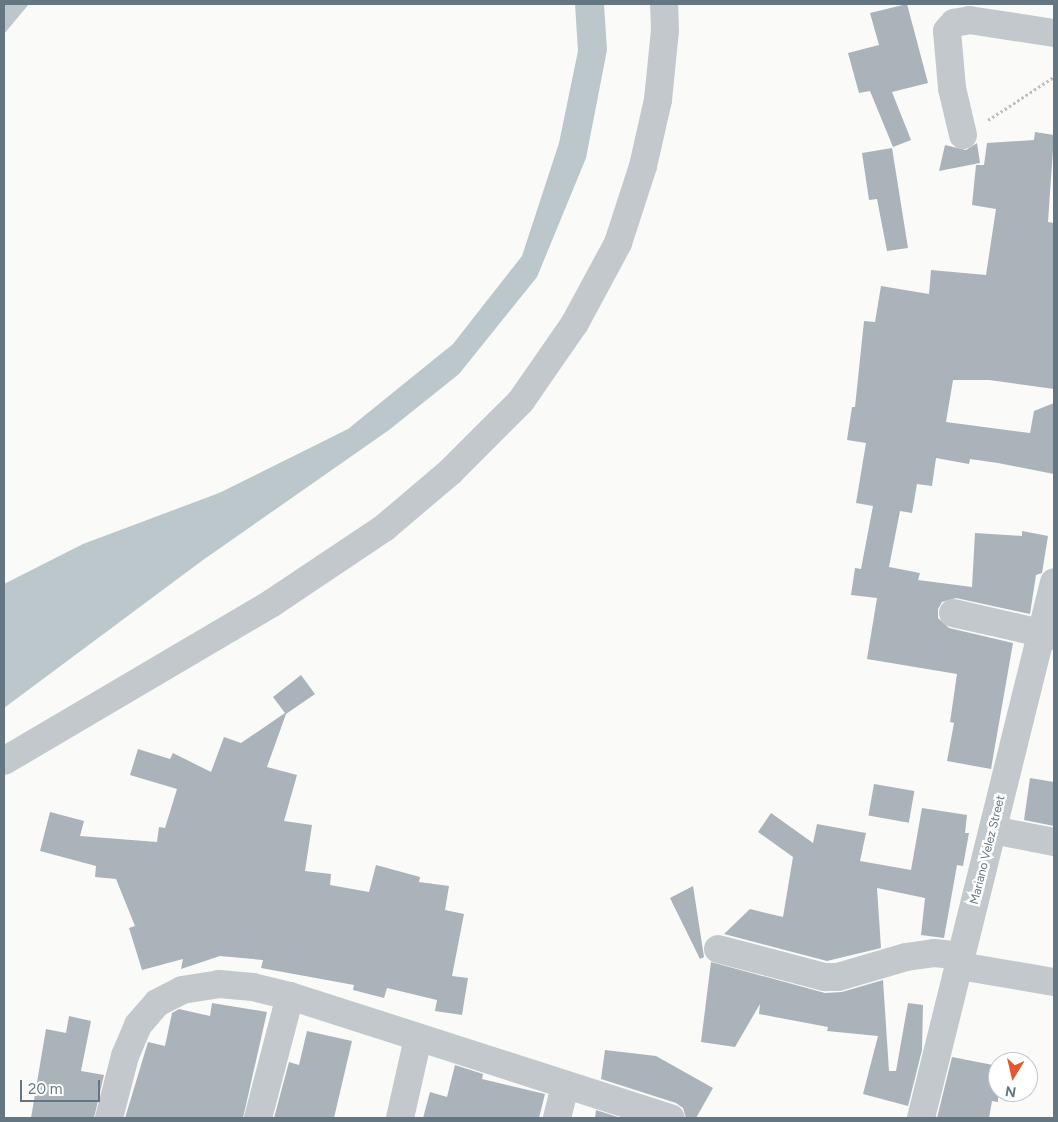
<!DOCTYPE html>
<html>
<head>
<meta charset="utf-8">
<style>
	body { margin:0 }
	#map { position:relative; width:1058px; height:1122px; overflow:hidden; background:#fafaf8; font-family:Figtree,sans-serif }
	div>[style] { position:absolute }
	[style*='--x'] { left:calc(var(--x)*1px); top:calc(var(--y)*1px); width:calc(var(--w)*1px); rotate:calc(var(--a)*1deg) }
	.water>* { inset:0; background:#bbc7cb }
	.building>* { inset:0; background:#aab3b9; transform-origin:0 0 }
	.path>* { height:3px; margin-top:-1.5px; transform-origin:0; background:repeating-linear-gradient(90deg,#bbbfc2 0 2.5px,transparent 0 5px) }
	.minor>* { height:28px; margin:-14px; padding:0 14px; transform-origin:14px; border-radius:14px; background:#c3c8cc }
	span { translate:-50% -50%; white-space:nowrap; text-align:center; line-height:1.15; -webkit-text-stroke:5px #fff; paint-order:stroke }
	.street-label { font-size:12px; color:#657683 }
	.frame { position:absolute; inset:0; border:5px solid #657683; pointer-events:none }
	.north { position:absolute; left:988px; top:1052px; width:50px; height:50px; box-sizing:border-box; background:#fff; border:1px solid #c1c8cd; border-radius:50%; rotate:189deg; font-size:14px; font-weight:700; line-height:20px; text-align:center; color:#657683 }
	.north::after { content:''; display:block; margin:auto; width:18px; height:22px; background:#e4572e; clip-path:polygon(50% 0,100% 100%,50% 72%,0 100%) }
	.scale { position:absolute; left:20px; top:1080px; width:80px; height:22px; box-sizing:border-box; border:2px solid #657683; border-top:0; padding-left:6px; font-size:15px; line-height:18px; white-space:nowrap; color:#657683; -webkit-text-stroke:4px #fff; paint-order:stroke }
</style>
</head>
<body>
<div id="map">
	<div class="water">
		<div style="clip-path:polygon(4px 4px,29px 4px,4px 34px)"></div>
		<div style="clip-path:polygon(575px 4px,604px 4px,607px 50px,586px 158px,537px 277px,459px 374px,389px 430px,203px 560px,4px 708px,4px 584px,83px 544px,219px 493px,348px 429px,453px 344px,522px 256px,559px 143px,578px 51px)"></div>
	</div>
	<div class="building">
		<div style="clip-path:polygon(907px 4px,928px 83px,892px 92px,911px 140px,893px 147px,870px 91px,859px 93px,848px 53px,879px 45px,870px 13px)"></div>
		<div style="clip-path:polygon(1035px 132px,1054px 135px,1048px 222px,1054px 223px,1054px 389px,989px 380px,953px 380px,946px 422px,1030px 433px,1034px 411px,1054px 403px,1054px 474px,998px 463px,970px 459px,969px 464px,936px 458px,932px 486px,917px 484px,912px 513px,900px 511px,889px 567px,920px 573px,918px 580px,972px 587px,975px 533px,1022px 536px,1022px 531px,1048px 536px,1042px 573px,1036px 575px,1030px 614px,956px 598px,942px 602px,938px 609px,938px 618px,949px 628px,1013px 643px,991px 769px,947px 761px,954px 723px,950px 722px,957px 674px,867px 659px,877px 598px,851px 595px,855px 568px,861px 569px,873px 506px,856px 503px,866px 443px,847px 440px,852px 407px,855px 407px,864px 321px,875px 322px,881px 286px,929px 294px,931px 270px,986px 275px,996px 209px,972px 205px,976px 165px,984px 165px,987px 143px,1034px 140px)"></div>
		<div style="clip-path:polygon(977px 143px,980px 163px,939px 171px,945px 145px,966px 150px)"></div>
		<div style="clip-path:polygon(892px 148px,908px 248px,887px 251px,877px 199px,869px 200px,862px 153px)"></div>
		<div style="clip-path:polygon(301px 675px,315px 694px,286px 714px,267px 767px,297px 775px,284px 821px,312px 825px,305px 871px,331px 874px,330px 885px,369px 892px,376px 865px,420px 877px,419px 882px,449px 886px,445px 910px,464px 914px,452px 976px,468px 978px,462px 1015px,435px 1011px,437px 1000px,387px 988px,384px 998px,353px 990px,354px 985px,261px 968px,263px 960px,220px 956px,181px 969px,183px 959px,142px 970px,129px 928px,135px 926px,116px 879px,95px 877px,96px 866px,40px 851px,50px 812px,84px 821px,80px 836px,157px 842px,159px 827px,165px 828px,177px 789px,130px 775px,138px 749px,170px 759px,173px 753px,211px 772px,224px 737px,241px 743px,285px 713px,273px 697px)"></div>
		<div style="clip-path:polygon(1030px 778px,1054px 782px,1054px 826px,1024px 820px)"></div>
		<div style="left:874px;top:784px;width:41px;height:32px;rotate:10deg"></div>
		<div style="clip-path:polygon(922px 808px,967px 815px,965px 833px,969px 833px,963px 866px,957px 865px,944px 938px,921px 935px,925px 898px,877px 888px,881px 948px,827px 961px,724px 934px,750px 909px,783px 917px,793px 857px,758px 832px,771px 813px,813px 843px,817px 824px,866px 833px,860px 861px,911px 870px)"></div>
		<div style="clip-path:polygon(693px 886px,704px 957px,700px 959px,670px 898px)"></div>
		<div style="clip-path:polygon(711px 962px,825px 993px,842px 992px,883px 980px,889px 1071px,896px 1071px,908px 1003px,923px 1005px,922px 1050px,908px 1106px,863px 1094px,878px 1036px,827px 1031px,828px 1027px,759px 1014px,760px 1004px,735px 1047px,701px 1042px)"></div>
		<div style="clip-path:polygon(212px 1003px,267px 1012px,243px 1118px,125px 1118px,148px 1042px,165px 1046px,172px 1013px,179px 1009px,210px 1016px)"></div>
		<div style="clip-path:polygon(69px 1016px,91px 1021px,81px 1071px,104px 1075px,94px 1118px,31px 1118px,46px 1029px,66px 1033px)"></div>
		<div style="clip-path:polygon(307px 1031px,352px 1041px,334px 1118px,274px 1118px,289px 1062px,299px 1065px)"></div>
		<div style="clip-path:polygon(605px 1050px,656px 1056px,713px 1088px,696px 1118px,686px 1118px,683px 1108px,676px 1103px,601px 1079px)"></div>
		<div style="clip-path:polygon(952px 1057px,998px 1066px,998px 1102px,992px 1101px,989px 1118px,937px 1118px)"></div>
		<div style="clip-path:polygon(455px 1065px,483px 1074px,482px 1079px,545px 1094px,539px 1118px,423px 1118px,430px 1092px,447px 1097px)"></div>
		<div style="clip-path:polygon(596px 1110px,621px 1118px,595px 1118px)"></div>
	</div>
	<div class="path">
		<div style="--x:988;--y:120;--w:79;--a:-33.1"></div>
	</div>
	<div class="minor">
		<div style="--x:963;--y:135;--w:48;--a:-103.2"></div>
		<div style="--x:952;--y:88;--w:57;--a:-95"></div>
		<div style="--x:947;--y:31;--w:11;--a:-49"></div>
		<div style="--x:954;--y:23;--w:15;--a:-11"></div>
		<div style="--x:969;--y:20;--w:86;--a:8.7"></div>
		<div style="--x:953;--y:613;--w:104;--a:12.8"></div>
		<div style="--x:4;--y:761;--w:311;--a:-30.5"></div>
		<div style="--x:272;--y:603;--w:135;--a:-33.8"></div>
		<div style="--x:384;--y:528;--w:87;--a:-40.3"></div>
		<div style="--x:450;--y:472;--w:100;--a:-45"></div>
		<div style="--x:521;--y:401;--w:95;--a:-55.3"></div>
		<div style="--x:575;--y:323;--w:91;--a:-61.7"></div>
		<div style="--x:618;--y:243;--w:81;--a:-72"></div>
		<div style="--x:643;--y:166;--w:68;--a:-77.2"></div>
		<div style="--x:658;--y:100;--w:70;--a:-84.3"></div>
		<div style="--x:665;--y:30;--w:26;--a:-92"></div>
		<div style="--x:993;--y:830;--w:62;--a:11.1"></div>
		<div style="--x:718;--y:949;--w:111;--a:14.7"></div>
		<div style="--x:825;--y:977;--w:13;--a:0"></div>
		<div style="--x:838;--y:977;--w:71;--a:-16.4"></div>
		<div style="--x:906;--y:957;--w:28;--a:-8"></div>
		<div style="--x:934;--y:953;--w:28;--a:6"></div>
		<div style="--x:960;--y:966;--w:95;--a:9.7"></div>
		<div style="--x:109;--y:1118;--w:64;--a:-75.5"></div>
		<div style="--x:125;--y:1056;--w:34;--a:-67"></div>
		<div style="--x:138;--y:1025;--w:29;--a:-49"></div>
		<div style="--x:157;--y:1003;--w:28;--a:-27"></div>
		<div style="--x:182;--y:990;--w:37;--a:-9"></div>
		<div style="--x:219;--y:984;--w:34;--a:5"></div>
		<div style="--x:253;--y:987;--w:38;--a:14"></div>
		<div style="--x:290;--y:996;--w:400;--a:17.8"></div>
		<div style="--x:258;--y:1118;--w:126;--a:-75.3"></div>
		<div style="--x:400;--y:1118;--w:82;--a:-77.3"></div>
		<div style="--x:557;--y:1118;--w:33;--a:-76"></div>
		<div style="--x:921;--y:1118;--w:552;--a:-76.06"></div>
	</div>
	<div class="street-label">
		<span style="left:988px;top:850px;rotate:-76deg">Mariano Velez Street</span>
	</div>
	<div class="frame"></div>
	<div class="north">N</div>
	<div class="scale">20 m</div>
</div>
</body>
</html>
